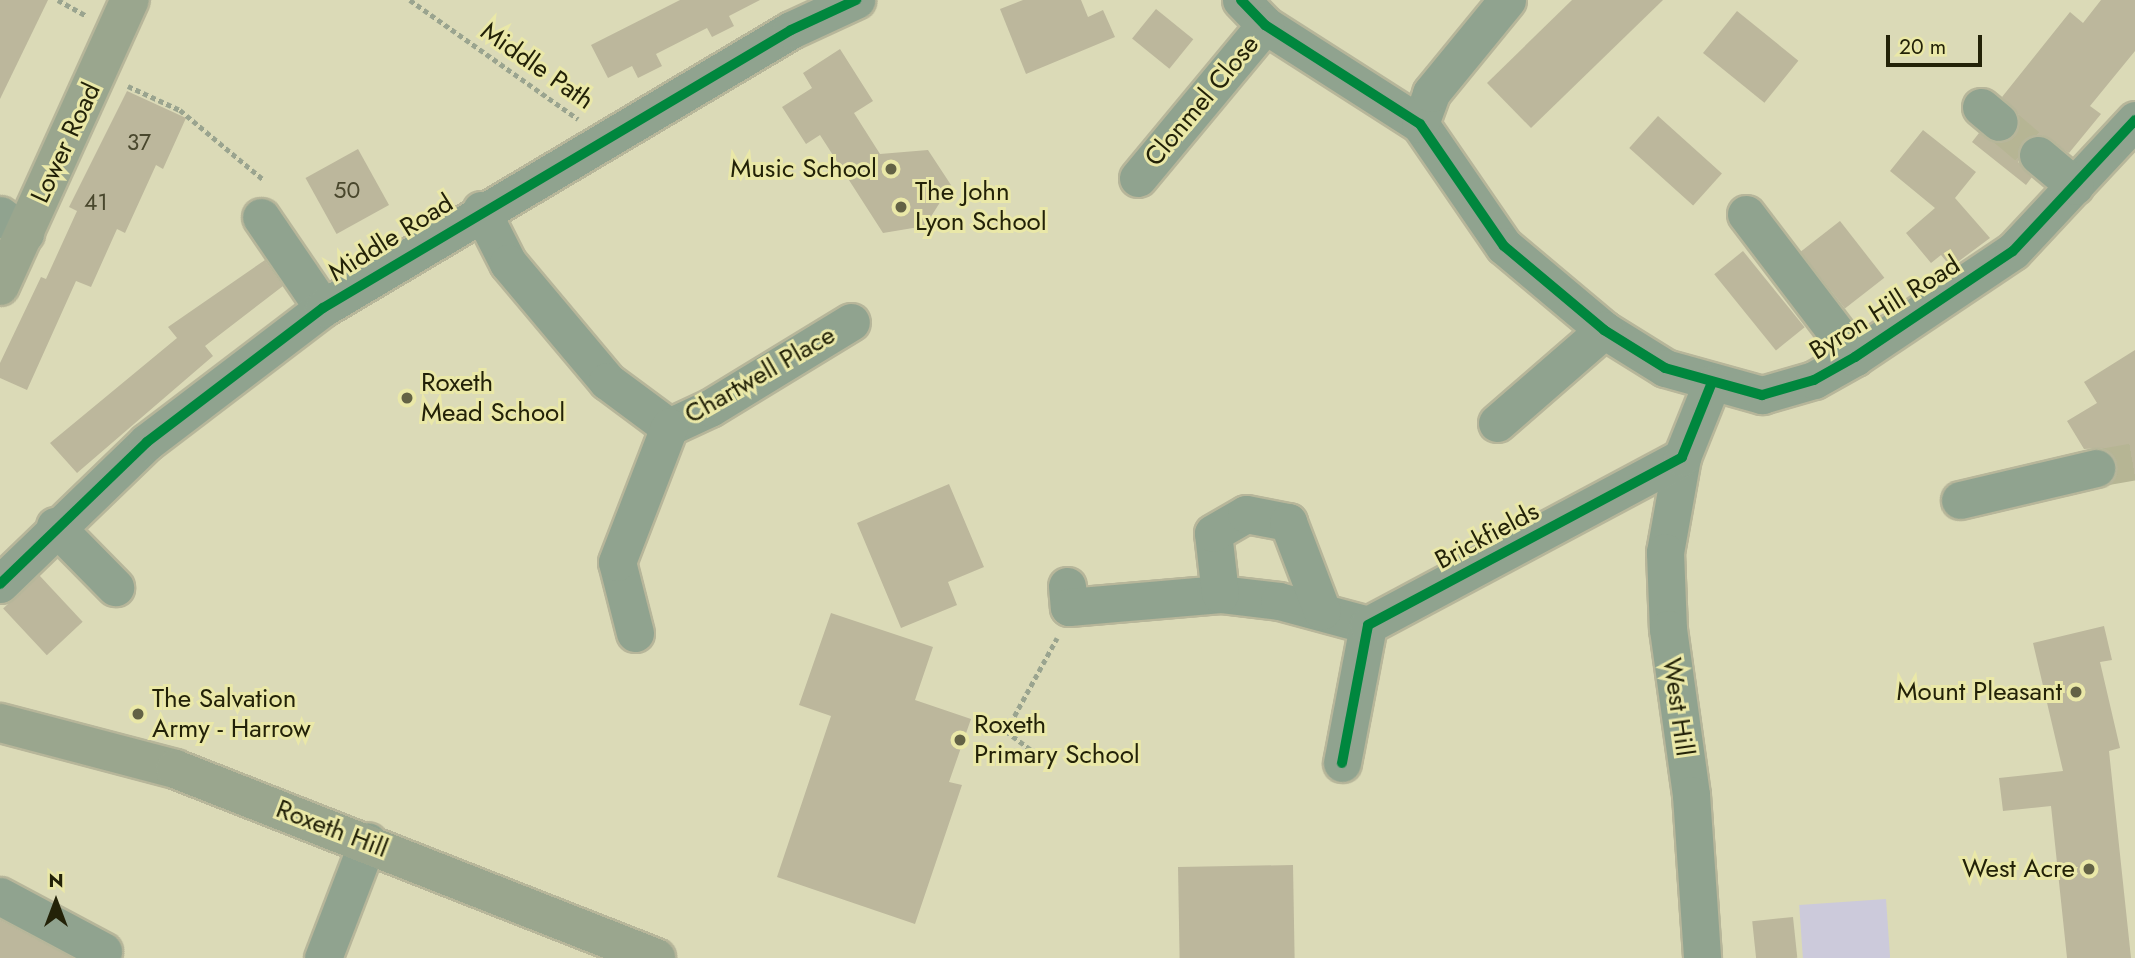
<!DOCTYPE html>
<html>
<head>
<meta charset="utf-8">
<style>
	body { margin:0 }
	#map { position:relative; width:2135px; height:958px; overflow:hidden; background:#dbdab7; font-family:Jost,sans-serif }
	div>[style] { position:absolute }
	[style*='--x'] { left:calc(var(--x)*1px); top:calc(var(--y)*1px); width:calc(var(--w)*1px); rotate:calc(var(--a)*1deg) }
	.green>* { inset:0; background:#cccadb; transform-origin:0 0 }
	.building>* { inset:0; background:#bcb79c; transform-origin:0 0 }
	.minor-tunnel>* { height:37px; margin-top:-18.5px; transform-origin:0; background:repeating-linear-gradient(90deg,#b6b594 0 37px,transparent 0 55px) }
	.path>* { height:4.5px; margin-top:-2.25px; transform-origin:0; background:repeating-linear-gradient(90deg,#9aa48f 0 5px,transparent 0 8.5px) }
	.roads { filter:drop-shadow(2px 0 #b7b69a) drop-shadow(-2px 0 #b7b69a) drop-shadow(0 2px #b7b69a) drop-shadow(0 -2px #b7b69a) }
	.minor>* { height:37px; margin:-18.5px; padding:0 18.5px; transform-origin:18.5px; border-radius:18.5px; background:#90a38f }
	.major>* { height:38px; margin:-19px; padding:0 19px; transform-origin:19px; border-radius:19px; background:#9aa68e }
	.cycleway>* { height:10px; margin:-5px; padding:0 5px; transform-origin:5px; border-radius:5px; background:#00873e }
	.dots>* { width:19px; height:19px; translate:-50% -50%; box-sizing:border-box; border:4px solid #eae8a8; border-radius:50% }
	span { translate:-50% -50%; white-space:nowrap; text-align:center; line-height:1.15; -webkit-text-stroke:6px #eae8a8; paint-order:stroke }
	.number-label { font-size:23px; color:#49472d }
	.number-label span { -webkit-text-stroke-width:0 }
	.street-label { font-size:26px; color:#232208 }
	.poi-label { font-size:26px; color:#232208 }
	.right { translate:-100% -50%; text-align:right }
	.left { translate:0 -50%; text-align:left }
	.north { position:absolute; left:21px; top:867px; width:70px; height:70px; -webkit-text-stroke:5px #eae8a8; paint-order:stroke; rotate:0deg; font-size:19px; font-weight:700; line-height:28px; text-align:center; color:#232208 }
	.north::after { content:''; display:block; margin:auto; width:24px; height:32px; background:#232208; clip-path:polygon(50% 0,100% 100%,50% 72%,0 100%) }
	.scale { position:absolute; left:1886px; top:35px; width:96px; height:32px; box-sizing:border-box; border:4px solid #232208; border-top:0; padding-left:9px; font-size:21px; line-height:24px; white-space:nowrap; color:#232208; -webkit-text-stroke:5px #eae8a8; paint-order:stroke }
</style>
</head>
<body>
<div id="map">
	<div class="green">
		<div style="left:1886px;top:899px;width:59px;height:87px;rotate:86deg"></div>
	</div>
	<div class="building">
		<div style="clip-path:polygon(0 0,48px 0,0 99px)"></div>
		<div style="clip-path:polygon(680px 0,760px 0,729px 16px,734px 26px,712px 37px,707px 28px,656px 54px,662px 66px,638px 78px,632px 66px,608px 78px,591px 45px)"></div>
		<div style="clip-path:polygon(1023px 0,1081px 0,1088px 17px,1103px 10px,1115px 37px,1026px 74px,1000px 9px)"></div>
		<div style="clip-path:polygon(1572px 0,1663px 0,1531px 128px,1487px 83px)"></div>
		<div style="clip-path:polygon(2101px 0,2135px 0,2135px 51px,2090px 106px,2101px 114px,2069px 153px,2042px 135px,2022px 142px,2018px 162px,2032px 177px,2026px 185px,1972px 142px,1979px 133px,1996px 143px,2015px 136px,2019px 115px,2002px 97px,2070px 12px,2083px 23px)"></div>
		<div style="left:1156px;top:9px;width:48px;height:38px;rotate:39deg"></div>
		<div style="left:1737px;top:11px;width:79px;height:54px;rotate:39deg"></div>
		<div style="clip-path:polygon(840px 49px,873px 101px,854px 113px,880px 154px,928px 150px,951px 185px,925px 226px,883px 233px,820px 135px,806px 144px,782px 107px,812px 88px,803px 73px)"></div>
		<div style="clip-path:polygon(127px 91px,186px 118px,163px 169px,156px 165px,125px 233px,117px 229px,91px 287px,76px 281px,27px 390px,0 378px,0 363px,41px 277px,46px 279px,77px 211px,69px 207px)"></div>
		<div style="left:1658px;top:116px;width:86px;height:43px;rotate:42deg"></div>
		<div style="clip-path:polygon(1923px 130px,1976px 172px,1955px 198px,1990px 238px,1951px 267px,1941px 255px,1931px 263px,1906px 233px,1935px 208px,1890px 171px)"></div>
		<div style="left:358px;top:149px;width:64px;height:60px;rotate:61deg"></div>
		<div style="left:1840px;top:221px;width:72px;height:50px;rotate:52deg"></div>
		<div style="left:1743px;top:251px;width:98px;height:37px;rotate:51deg"></div>
		<div style="clip-path:polygon(265px 260px,283px 286px,205px 346px,213px 356px,77px 473px,50px 443px,177px 338px,168px 327px)"></div>
		<div style="clip-path:polygon(2135px 350px,2135px 479px,2107px 485px,2116px 473px,2112px 454px,2101px 448px,2084px 449px,2067px 421px,2097px 403px,2084px 382px)"></div>
		<div style="clip-path:polygon(949px 484px,984px 567px,948px 582px,957px 605px,901px 628px,857px 523px)"></div>
		<div style="left:39px;top:575px;width:64px;height:49px;rotate:47deg"></div>
		<div style="clip-path:polygon(831px 613px,933px 647px,915px 700px,971px 719px,949px 782px,962px 785px,915px 924px,777px 877px,831px 716px,799px 705px)"></div>
		<div style="clip-path:polygon(2104px 626px,2112px 660px,2100px 662px,2120px 748px,2109px 751px,2131px 958px,2067px 958px,2051px 806px,2003px 811px,1999px 778px,2063px 771px,2033px 643px)"></div>
		<div style="left:1293px;top:865px;width:93px;height:115px;rotate:89deg"></div>
		<div style="left:1793px;top:917px;width:41px;height:41px;rotate:84deg"></div>
		<div style="clip-path:polygon(0 920px,72px 958px,0 958px)"></div>
	</div>
	<div class="minor-tunnel">
		<div style="--x:1999;--y:122;--w:51;--a:40.2"></div>
		<div style="--x:2096;--y:468;--w:40;--a:-10"></div>
	</div>
	<div class="path">
		<div style="--x:58;--y:0;--w:31;--a:29"></div>
		<div style="--x:410;--y:0;--w:206;--a:35.3"></div>
		<div style="--x:128;--y:86;--w:57;--a:24.8"></div>
		<div style="--x:180;--y:110;--w:109;--a:39.8"></div>
		<div style="--x:981;--y:723;--w:26;--a:18"></div>
		<div style="--x:1006;--y:731;--w:45;--a:36.9"></div>
		<div style="--x:1006;--y:731;--w:106;--a:-61.3"></div>
	</div>
	<div class="roads">
		<div class="minor">
			<div style="--x:1241;--y:0;--w:35;--a:46"></div>
			<div style="--x:1265;--y:25;--w:184;--a:32.6"></div>
			<div style="--x:1420;--y:124;--w:148;--a:55.5"></div>
			<div style="--x:1504;--y:246;--w:131;--a:40"></div>
			<div style="--x:1604;--y:330;--w:72;--a:31.9"></div>
			<div style="--x:1665;--y:368;--w:101;--a:15.6"></div>
			<div style="--x:1762;--y:395;--w:54;--a:-16.1"></div>
			<div style="--x:1814;--y:380;--w:47;--a:-29.3"></div>
			<div style="--x:1855;--y:357;--w:190;--a:-33.9"></div>
			<div style="--x:2013;--y:251;--w:179;--a:-47"></div>
			<div style="--x:1981;--y:107;--w:23;--a:40"></div>
			<div style="--x:1420;--y:124;--w:33;--a:-70"></div>
			<div style="--x:1431;--y:93;--w:120;--a:-50.7"></div>
			<div style="--x:2038;--y:155;--w:48;--a:40"></div>
			<div style="--x:1138;--y:178;--w:199;--a:-50.3"></div>
			<div style="--x:481;--y:210;--w:59;--a:63"></div>
			<div style="--x:508;--y:263;--w:154;--a:50"></div>
			<div style="--x:607;--y:381;--w:77;--a:36.6"></div>
			<div style="--x:669;--y:427;--w:45;--a:-24.9"></div>
			<div style="--x:710;--y:408;--w:165;--a:-31.4"></div>
			<div style="--x:1746;--y:214;--w:180;--a:52.7"></div>
			<div style="--x:0;--y:215;--w:31;--a:36"></div>
			<div style="--x:261;--y:217;--w:110;--a:55.7"></div>
			<div style="--x:1497;--y:423;--w:142;--a:-41"></div>
			<div style="--x:1682;--y:457;--w:97;--a:100.1"></div>
			<div style="--x:1665;--y:552;--w:77;--a:87.8"></div>
			<div style="--x:1668;--y:629;--w:168;--a:82.1"></div>
			<div style="--x:1691;--y:795;--w:163;--a:86.1"></div>
			<div style="--x:1960;--y:500;--w:140;--a:-13.2"></div>
			<div style="--x:55;--y:526;--w:86;--a:45.5"></div>
			<div style="--x:0;--y:584;--w:204;--a:-44"></div>
			<div style="--x:147;--y:442;--w:221;--a:-37.3"></div>
			<div style="--x:323;--y:308;--w:544;--a:-30.71"></div>
			<div style="--x:791;--y:30;--w:72;--a:-24.8"></div>
			<div style="--x:1067;--y:586;--w:21;--a:85"></div>
			<div style="--x:1069;--y:607;--w:152;--a:-4.9"></div>
			<div style="--x:1220;--y:594;--w:59;--a:6.8"></div>
			<div style="--x:1279;--y:601;--w:92;--a:15.1"></div>
			<div style="--x:1220;--y:594;--w:61;--a:-96.5"></div>
			<div style="--x:1213;--y:533;--w:38;--a:-30"></div>
			<div style="--x:1246;--y:514;--w:43;--a:10.8"></div>
			<div style="--x:1288;--y:522;--w:95;--a:69.1"></div>
			<div style="--x:635;--y:633;--w:73;--a:-104.2"></div>
			<div style="--x:617;--y:562;--w:145;--a:-68.9"></div>
			<div style="--x:1342;--y:763;--w:140;--a:-79.3"></div>
			<div style="--x:1368;--y:625;--w:356;--a:-28.1"></div>
			<div style="--x:1682;--y:457;--w:78;--a:-68.1"></div>
			<div style="--x:0;--y:896;--w:117;--a:28.1"></div>
			<div style="--x:323;--y:958;--w:125;--a:-69"></div>
		</div>
		<div class="major">
			<div style="--x:0;--y:286;--w:314;--a:-65.6"></div>
			<div style="--x:0;--y:723;--w:181;--a:14.7"></div>
			<div style="--x:175;--y:769;--w:517;--a:21.45"></div>
		</div>
	</div>
	<div class="cycleway">
		<div style="--x:1241;--y:0;--w:35;--a:46"></div>
		<div style="--x:1265;--y:25;--w:184;--a:32.6"></div>
		<div style="--x:1420;--y:124;--w:148;--a:55.5"></div>
		<div style="--x:1504;--y:246;--w:131;--a:40"></div>
		<div style="--x:1604;--y:330;--w:72;--a:31.9"></div>
		<div style="--x:1665;--y:368;--w:101;--a:15.6"></div>
		<div style="--x:1762;--y:395;--w:54;--a:-16.1"></div>
		<div style="--x:1814;--y:380;--w:47;--a:-29.3"></div>
		<div style="--x:1855;--y:357;--w:190;--a:-33.9"></div>
		<div style="--x:2013;--y:251;--w:179;--a:-47"></div>
		<div style="--x:0;--y:584;--w:204;--a:-44"></div>
		<div style="--x:147;--y:442;--w:221;--a:-37.3"></div>
		<div style="--x:323;--y:308;--w:544;--a:-30.71"></div>
		<div style="--x:791;--y:30;--w:72;--a:-24.8"></div>
		<div style="--x:1342;--y:763;--w:140;--a:-79.3"></div>
		<div style="--x:1368;--y:625;--w:356;--a:-28.1"></div>
		<div style="--x:1682;--y:457;--w:78;--a:-68.1"></div>
	</div>
	<div class="dots">
		<div style="left:891px;top:169px;background:#636245"></div>
		<div style="left:901px;top:207px;background:#636245"></div>
		<div style="left:407px;top:398px;background:#636245"></div>
		<div style="left:2076px;top:692px;background:#636245"></div>
		<div style="left:138px;top:714px;background:#636245"></div>
		<div style="left:960px;top:740px;background:#636245"></div>
		<div style="left:2089px;top:869px;background:#636245"></div>
	</div>
	<div class="number-label">
		<span style="left:139px;top:142px">37</span>
		<span style="left:347px;top:190px">50</span>
		<span style="left:96px;top:202px">41</span>
	</div>
	<div class="street-label">
		<span style="left:537px;top:66px;rotate:35deg">Middle Path</span>
		<span style="left:1202px;top:101px;rotate:-50deg">Clonmel Close</span>
		<span style="left:66px;top:143px;rotate:-65deg">Lower Road</span>
		<span style="left:391px;top:238px;rotate:-32deg">Middle Road</span>
		<span style="left:1885px;top:308px;rotate:-32deg">Byron Hill Road</span>
		<span style="left:760px;top:375px;rotate:-30deg">Chartwell Place</span>
		<span style="left:1487px;top:536px;rotate:-28deg">Brickfields</span>
		<span style="left:1678px;top:707px;rotate:82deg">West Hill</span>
		<span style="left:332px;top:829px;rotate:21deg">Roxeth Hill</span>
	</div>
	<div class="poi-label">
		<span class="right" style="left:877px;top:169px">Music School</span>
		<span class="left" style="left:915px;top:207px">The John<br>Lyon School</span>
		<span class="left" style="left:421px;top:398px">Roxeth<br>Mead School</span>
		<span class="right" style="left:2062px;top:692px">Mount Pleasant</span>
		<span class="left" style="left:152px;top:714px">The Salvation<br>Army - Harrow</span>
		<span class="left" style="left:974px;top:740px">Roxeth<br>Primary School</span>
		<span class="right" style="left:2075px;top:869px">West Acre</span>
	</div>
	<div class="north">N</div>
	<div class="scale">20 m</div>
</div>
</body>
</html>
